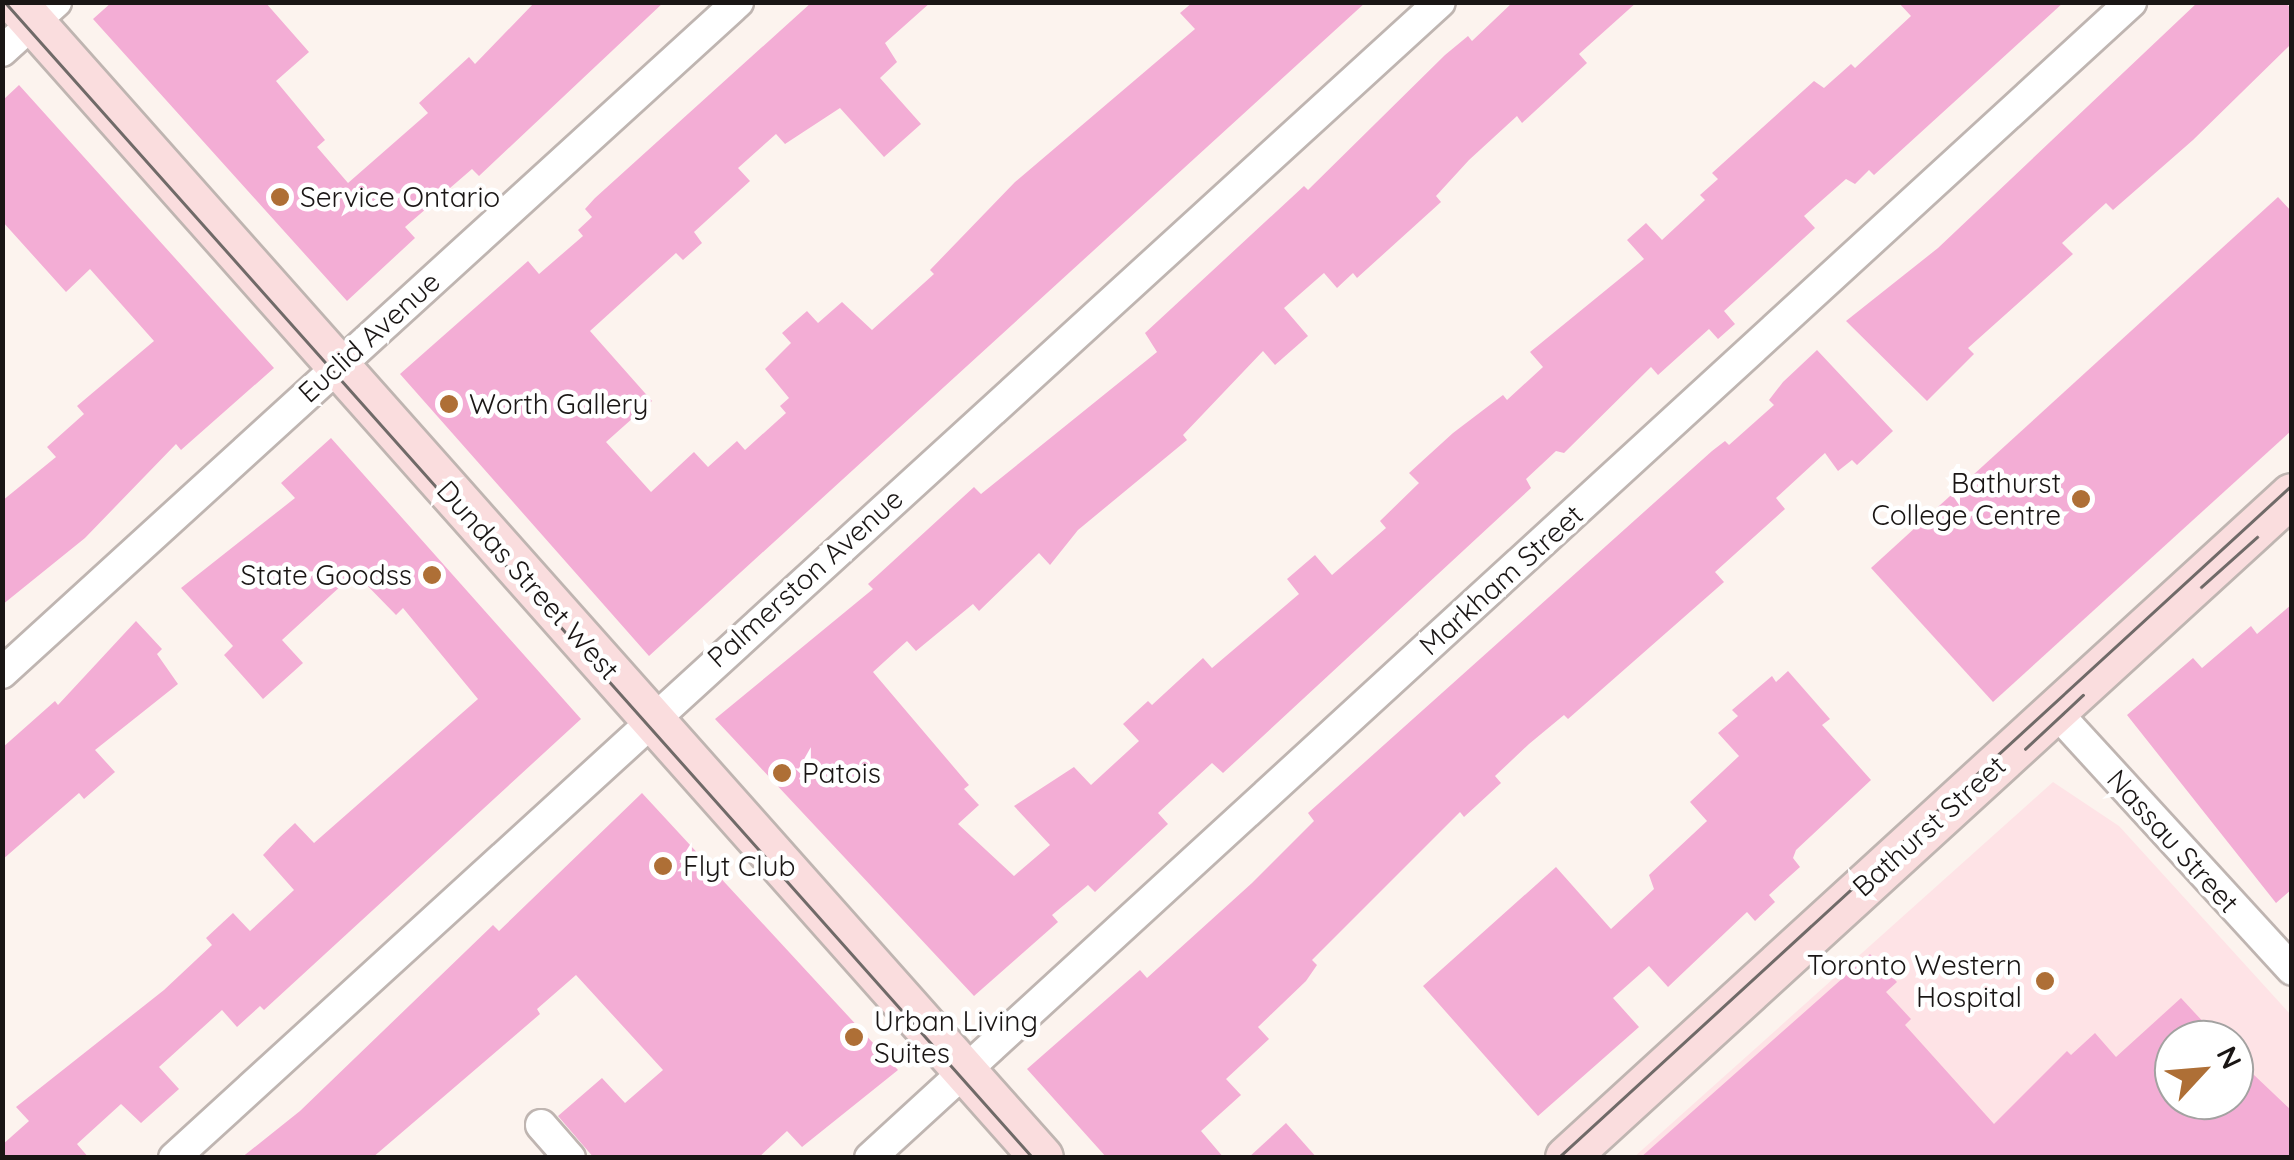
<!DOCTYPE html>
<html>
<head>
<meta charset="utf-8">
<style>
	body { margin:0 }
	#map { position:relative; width:2294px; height:1160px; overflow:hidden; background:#fcf3ee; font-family:Quicksand,sans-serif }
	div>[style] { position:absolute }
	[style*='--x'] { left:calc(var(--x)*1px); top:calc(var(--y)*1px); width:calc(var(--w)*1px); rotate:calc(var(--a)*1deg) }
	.medical>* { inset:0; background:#fee3e6 }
	.building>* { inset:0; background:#f3add5 }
	.roads { filter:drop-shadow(2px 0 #bfb5b1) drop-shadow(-2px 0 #bfb5b1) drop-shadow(0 2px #bfb5b1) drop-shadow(0 -2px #bfb5b1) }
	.minor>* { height:30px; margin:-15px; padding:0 15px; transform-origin:15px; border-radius:15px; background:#fff }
	.secondary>* { height:42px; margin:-21px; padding:0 21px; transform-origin:21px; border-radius:21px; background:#faddde }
	.tram>* { height:2.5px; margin:-1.25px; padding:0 1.25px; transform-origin:1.25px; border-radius:1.25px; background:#706a68 }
	.dots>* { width:28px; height:28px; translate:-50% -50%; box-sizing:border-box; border:5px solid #fff; border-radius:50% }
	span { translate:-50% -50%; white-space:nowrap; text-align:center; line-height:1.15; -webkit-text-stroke:9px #fff; paint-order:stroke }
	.poi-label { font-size:28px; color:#1a1615 }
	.left { translate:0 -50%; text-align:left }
	.right { translate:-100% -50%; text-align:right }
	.street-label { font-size:28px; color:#1a1615 }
	.frame { position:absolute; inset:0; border:5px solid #1a1615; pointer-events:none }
	.north { position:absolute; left:2154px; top:1020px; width:100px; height:100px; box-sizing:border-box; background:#fff; border:2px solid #a3a2a1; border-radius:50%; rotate:64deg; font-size:28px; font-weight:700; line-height:40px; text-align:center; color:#1a1615 }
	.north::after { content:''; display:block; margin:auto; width:35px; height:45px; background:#ae6f36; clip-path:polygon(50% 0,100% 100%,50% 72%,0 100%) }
</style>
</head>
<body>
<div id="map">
	<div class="medical">
		<div style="clip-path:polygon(evenodd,2053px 782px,2119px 826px,2291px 1015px,2291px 1157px,1633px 1158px,2053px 782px,2174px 1040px,2234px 1040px,2234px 1100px,2174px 1100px,2174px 1040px)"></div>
	</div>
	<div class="building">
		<div style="clip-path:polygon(112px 2px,265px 2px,309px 52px,276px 81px,325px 140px,317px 147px,348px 183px,428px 113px,419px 103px,469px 57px,475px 64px,535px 2px,664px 2px,479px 176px,472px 169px,405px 227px,415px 238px,347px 301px,93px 19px)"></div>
		<div style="clip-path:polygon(812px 2px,931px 2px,885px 43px,897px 62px,880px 78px,921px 124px,884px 157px,840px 108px,785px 144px,776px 134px,738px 168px,750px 181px,694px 232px,702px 243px,683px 260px,676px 253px,590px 331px,652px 401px,606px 442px,651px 492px,694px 452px,708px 467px,737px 441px,745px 450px,786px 413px,780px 406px,789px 398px,765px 369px,791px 343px,782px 333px,807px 311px,818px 323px,842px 302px,872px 330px,934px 274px,930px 270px,1015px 182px,1195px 29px,1180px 13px,1193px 2px,1366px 2px,649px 656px,400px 374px,528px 261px,539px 274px,583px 236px,578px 230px,592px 217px,585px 209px,595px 198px)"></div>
		<div style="clip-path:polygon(1513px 2px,1637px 2px,1579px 54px,1587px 63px,1522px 123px,1517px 116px,1469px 160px,1436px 196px,1441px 202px,1357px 278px,1353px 273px,1337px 288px,1324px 273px,1284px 308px,1308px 336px,1275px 365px,1263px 351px,1183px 435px,1187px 440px,1078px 530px,1050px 565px,1039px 553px,979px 611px,973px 604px,916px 651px,907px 641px,873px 672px,969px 785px,964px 789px,979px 805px,958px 824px,1014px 876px,1050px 845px,1014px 806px,1074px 767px,1091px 785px,1139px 741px,1123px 724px,1148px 701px,1152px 705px,1203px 658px,1212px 668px,1299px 594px,1287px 579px,1315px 555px,1332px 575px,1386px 528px,1380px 521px,1419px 483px,1409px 473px,1453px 433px,1503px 395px,1507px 400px,1543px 367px,1530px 352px,1644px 259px,1627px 240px,1646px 223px,1662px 240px,1705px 200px,1700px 195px,1718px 179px,1712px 173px,1814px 81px,1824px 88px,1851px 64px,1855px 68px,1911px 16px,1898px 2px,2064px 2px,1874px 175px,1869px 170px,1855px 184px,1846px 179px,1804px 216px,1815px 228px,1724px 311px,1735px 324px,1718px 339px,1709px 329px,1658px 375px,1651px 367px,1564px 453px,1556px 451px,1526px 479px,1531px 488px,1223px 773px,1212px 763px,1158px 813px,1168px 824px,1095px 892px,1088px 885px,1052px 915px,1058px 922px,974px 996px,715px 719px,873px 589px,868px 584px,974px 487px,981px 494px,1157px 352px,1145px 333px,1304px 186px,1308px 190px,1445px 55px,1468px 36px,1472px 41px)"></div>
		<div style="clip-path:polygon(2198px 2px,2285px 2px,2292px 10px,2292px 43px,2193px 140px,2113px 210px,2106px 203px,2062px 243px,2073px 254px,1968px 348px,1974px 354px,1927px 401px,1846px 321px,1938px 248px)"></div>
		<div style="clip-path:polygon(19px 85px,274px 368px,181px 450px,176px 444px,85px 538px,2px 605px,2px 501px,56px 457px,47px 447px,84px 414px,77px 406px,154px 341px,90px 269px,66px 292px,2px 221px,2px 101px)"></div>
		<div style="clip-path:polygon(2278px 197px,2292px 212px,2292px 430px,1993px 702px,1871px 568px)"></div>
		<div style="clip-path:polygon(1817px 350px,1893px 431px,1857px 465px,1852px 460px,1838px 471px,1825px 453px,1776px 498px,1785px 509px,1715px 572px,1724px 582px,1568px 719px,1564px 715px,1529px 744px,1495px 776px,1501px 783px,1464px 817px,1460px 812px,1312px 960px,1317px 965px,1306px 981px,1258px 1027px,1269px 1039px,1226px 1079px,1241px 1095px,1201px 1131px,1224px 1158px,1107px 1158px,1027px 1069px,1140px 970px,1147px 978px,1252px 883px,1314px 821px,1308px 813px,1712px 451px,1725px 441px,1729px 445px,1774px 405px,1769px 400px,1783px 382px)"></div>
		<div style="clip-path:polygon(331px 438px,581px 719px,264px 1010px,260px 1006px,237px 1027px,222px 1010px,159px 1067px,179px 1089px,141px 1123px,121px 1104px,77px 1144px,89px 1158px,2px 1158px,2px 1145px,29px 1121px,16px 1107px,164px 990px,212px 945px,206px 938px,233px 913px,250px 931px,294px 890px,263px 855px,279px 838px,295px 823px,314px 843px,478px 699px,403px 608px,396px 615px,355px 573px,282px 640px,303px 663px,263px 699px,224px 655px,233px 646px,181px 588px,295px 498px,281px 483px)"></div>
		<div style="clip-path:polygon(2292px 604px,2292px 889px,2276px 903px,2127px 715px,2193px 658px,2202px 668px,2251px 626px,2257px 634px)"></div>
		<div style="clip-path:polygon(136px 621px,162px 649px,157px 654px,178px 684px,95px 750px,115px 772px,84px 799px,79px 793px,2px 860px,2px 748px,55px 701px,58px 705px)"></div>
		<div style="clip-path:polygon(1788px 671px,1830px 719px,1822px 725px,1871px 780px,1796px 850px,1793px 858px,1800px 867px,1769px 895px,1775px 902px,1755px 921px,1747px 912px,1668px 987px,1649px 966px,1613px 998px,1639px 1027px,1538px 1116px,1423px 986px,1556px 867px,1611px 929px,1654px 889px,1649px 875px,1707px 821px,1690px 802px,1739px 756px,1718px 733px,1738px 716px,1732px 710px,1772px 676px,1776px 682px)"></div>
		<div style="clip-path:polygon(642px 793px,898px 1070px,802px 1147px,787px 1131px,758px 1158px,594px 1158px,558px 1116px,602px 1078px,625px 1103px,663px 1070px,576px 975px,537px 1009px,540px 1014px,372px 1158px,241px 1158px,300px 1111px,493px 925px,499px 931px)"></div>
		<div style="clip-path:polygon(1870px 954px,1897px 982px,1886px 992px,1911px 1019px,1905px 1025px,1994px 1124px,2067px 1051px,2071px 1055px,2095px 1033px,2116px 1057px,2181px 998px,2220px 1040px,2174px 1040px,2174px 1100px,2234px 1100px,2234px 1056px,2292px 1111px,2292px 1158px,1640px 1158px)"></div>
		<div style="clip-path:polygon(1286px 1123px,1317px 1158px,1248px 1158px)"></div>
	</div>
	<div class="roads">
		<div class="minor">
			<div style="--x:2;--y:51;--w:73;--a:-42.2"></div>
			<div style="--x:2;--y:673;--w:996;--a:-42.35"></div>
			<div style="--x:2055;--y:711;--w:351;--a:47.5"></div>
			<div style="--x:541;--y:1125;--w:44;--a:48.7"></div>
			<div style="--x:174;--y:1158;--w:1714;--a:-42.4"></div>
			<div style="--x:870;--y:1158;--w:1711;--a:-42.51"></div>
		</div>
		<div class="secondary">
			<div style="--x:15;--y:2;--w:1546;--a:48.38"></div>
			<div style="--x:1567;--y:1158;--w:982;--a:-42.44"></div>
		</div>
	</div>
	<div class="tram">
		<div style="--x:5;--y:2;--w:1547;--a:48.35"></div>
		<div style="--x:2201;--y:587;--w:75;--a:-41.8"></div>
		<div style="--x:2025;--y:749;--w:79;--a:-43"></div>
		<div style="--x:1558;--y:1158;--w:996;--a:-42.52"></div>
	</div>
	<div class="dots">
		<div style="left:280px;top:197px;background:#ae6f36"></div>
		<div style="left:449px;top:404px;background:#ae6f36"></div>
		<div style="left:2081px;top:499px;background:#ae6f36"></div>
		<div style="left:432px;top:575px;background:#ae6f36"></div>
		<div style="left:782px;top:773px;background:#ae6f36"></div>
		<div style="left:663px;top:866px;background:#ae6f36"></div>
		<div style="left:2045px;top:981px;background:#ae6f36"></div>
		<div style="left:854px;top:1037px;background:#ae6f36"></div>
	</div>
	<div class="poi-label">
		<span class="left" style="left:300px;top:197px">Service Ontario</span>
		<span class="left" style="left:469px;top:404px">Worth Gallery</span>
		<span class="right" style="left:2061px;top:499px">Bathurst<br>College Centre</span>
		<span class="right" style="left:412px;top:575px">State Goodss</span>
		<span class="left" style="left:802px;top:773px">Patois</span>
		<span class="left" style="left:683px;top:866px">Flyt Club</span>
		<span class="right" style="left:2022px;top:981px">Toronto Western<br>Hospital</span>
		<span class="left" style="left:874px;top:1037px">Urban Living<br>Suites</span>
	</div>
	<div class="street-label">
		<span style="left:369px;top:337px;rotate:-42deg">Euclid Avenue</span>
		<span style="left:805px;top:578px;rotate:-42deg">Palmerston Avenue</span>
		<span style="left:528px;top:580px;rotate:48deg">Dundas Street West</span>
		<span style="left:1501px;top:580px;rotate:-42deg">Markham Street</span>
		<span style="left:1929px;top:826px;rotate:-42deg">Bathurst Street</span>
		<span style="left:2173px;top:841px;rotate:48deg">Nassau Street</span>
	</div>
	<div class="frame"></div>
	<div class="north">N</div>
</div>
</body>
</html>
